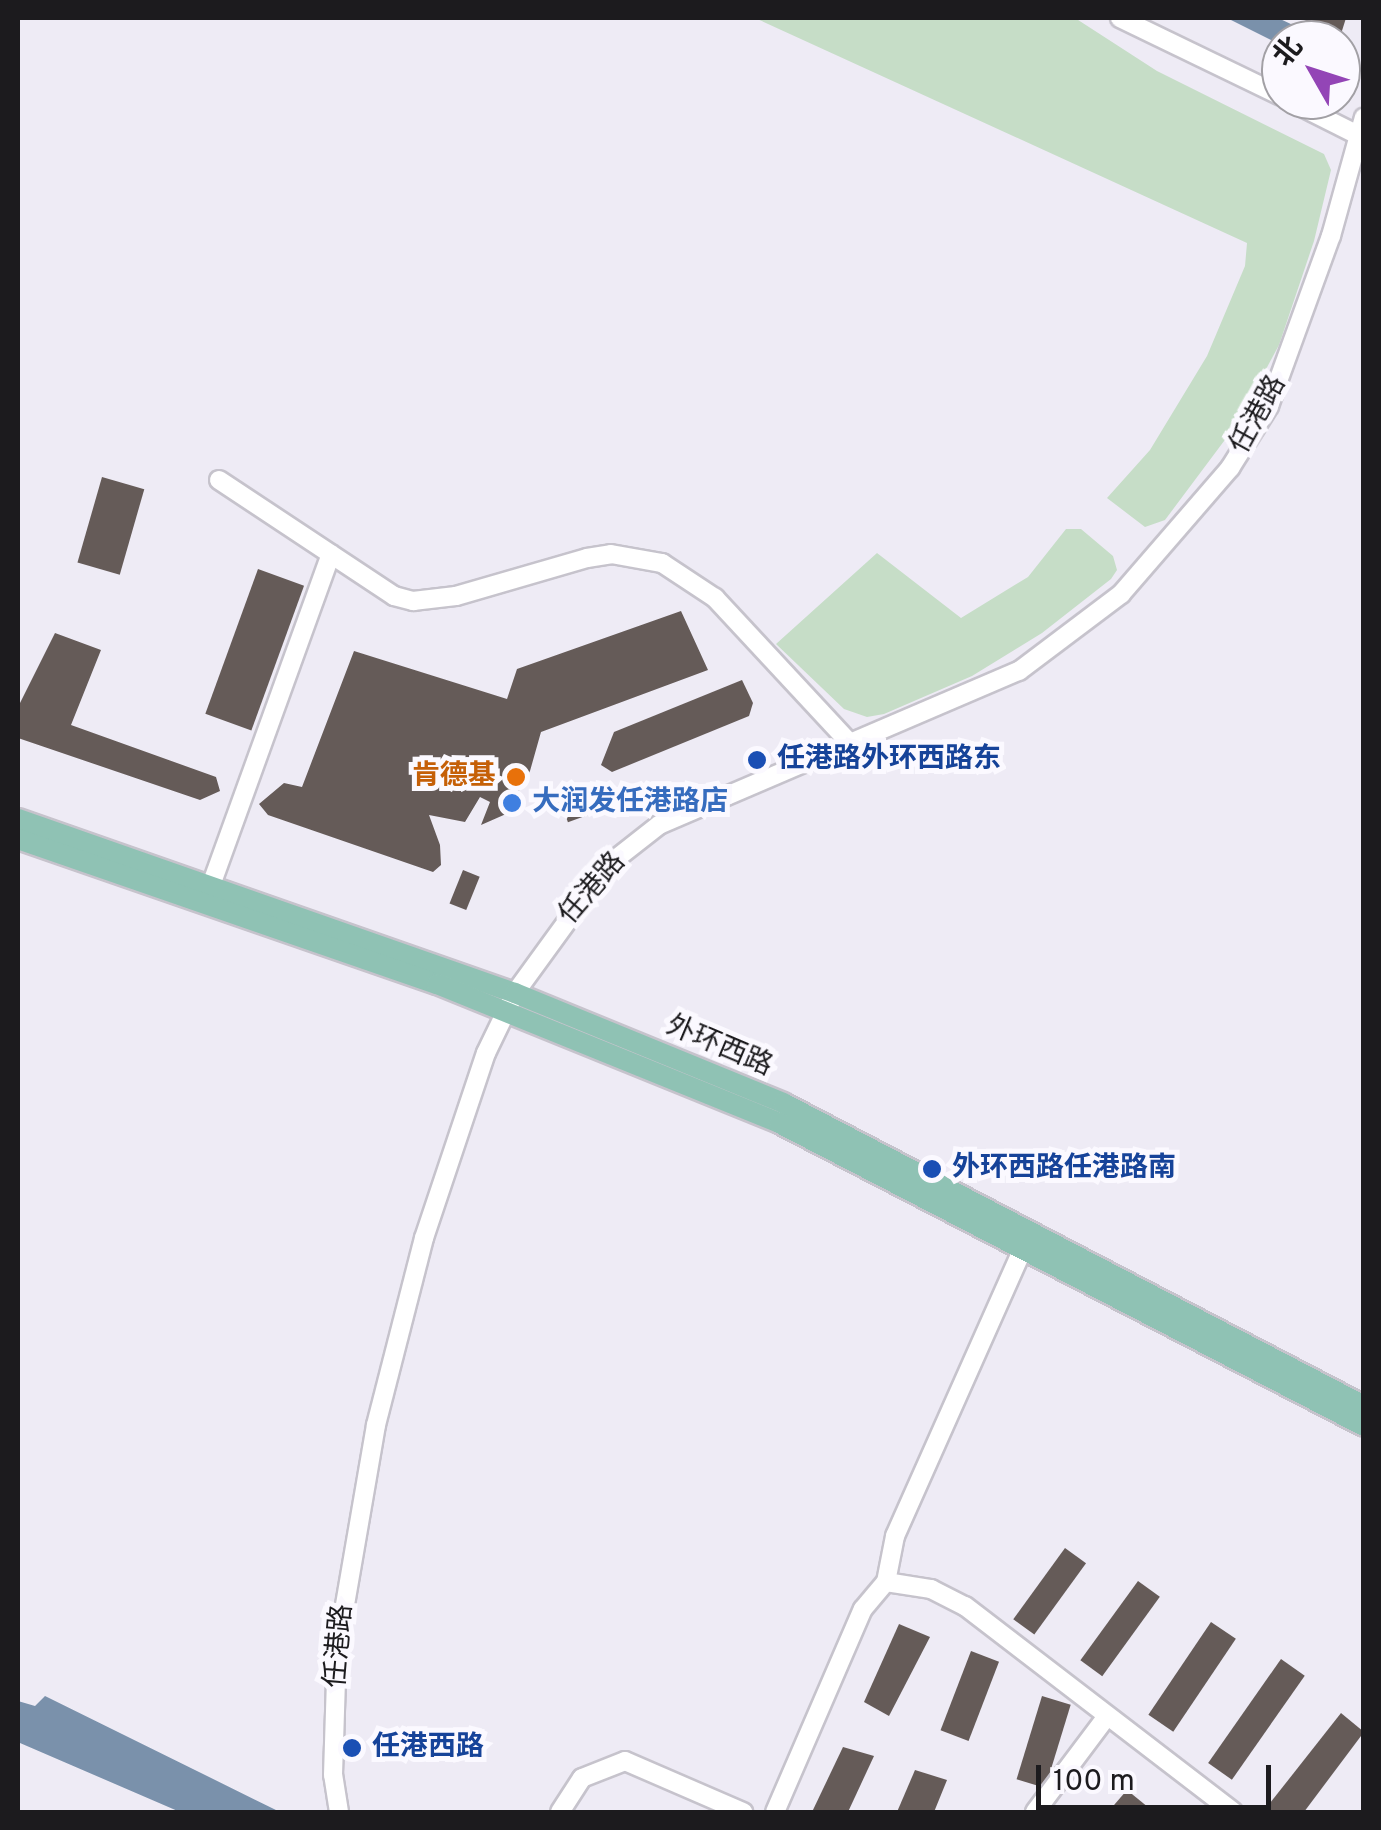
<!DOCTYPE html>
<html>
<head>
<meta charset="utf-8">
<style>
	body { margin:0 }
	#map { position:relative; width:1381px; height:1830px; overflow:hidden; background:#eeebf5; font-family:Overpass,"Noto Sans SC",sans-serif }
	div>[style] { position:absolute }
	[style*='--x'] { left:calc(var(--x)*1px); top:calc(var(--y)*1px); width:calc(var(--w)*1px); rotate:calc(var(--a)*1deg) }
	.green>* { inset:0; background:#c6ddc7 }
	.water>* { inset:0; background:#7a91ab }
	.building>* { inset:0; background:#655b58; transform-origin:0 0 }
	.roads { filter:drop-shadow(2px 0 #c6c3cc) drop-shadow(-2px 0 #c6c3cc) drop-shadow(0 2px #c6c3cc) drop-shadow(0 -2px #c6c3cc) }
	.minor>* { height:18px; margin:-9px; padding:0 9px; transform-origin:9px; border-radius:9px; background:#fff }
	.major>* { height:20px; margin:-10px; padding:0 10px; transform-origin:10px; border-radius:10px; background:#8fc2b4 }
	.dots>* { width:28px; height:28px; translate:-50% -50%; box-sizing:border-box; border:5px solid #fbf9ff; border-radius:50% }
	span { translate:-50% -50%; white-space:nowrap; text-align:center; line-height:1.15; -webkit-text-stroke:10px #fbf9ff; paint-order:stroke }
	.street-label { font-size:28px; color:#1c1b1e }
	.transit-label { font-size:28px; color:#164399; font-weight:700 }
	.left { translate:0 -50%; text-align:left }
	.food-label { font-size:28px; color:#c56008; font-weight:700 }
	.right { translate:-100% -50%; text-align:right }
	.shop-label { font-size:28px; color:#366cbe; font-weight:700 }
	.frame { position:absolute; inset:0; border:20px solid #1c1b1e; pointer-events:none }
	.north { position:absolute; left:1261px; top:20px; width:100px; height:100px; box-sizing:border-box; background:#fbf9ff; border:2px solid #a2a0a5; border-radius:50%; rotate:309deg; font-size:28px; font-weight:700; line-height:40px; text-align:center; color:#1c1b1e }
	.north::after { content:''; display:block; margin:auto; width:35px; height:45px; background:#9345b6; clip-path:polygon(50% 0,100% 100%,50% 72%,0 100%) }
	.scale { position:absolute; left:1036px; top:1765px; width:235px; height:45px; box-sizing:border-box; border:5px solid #1c1b1e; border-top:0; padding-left:12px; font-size:30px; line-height:35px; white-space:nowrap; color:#1c1b1e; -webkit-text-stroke:8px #fbf9ff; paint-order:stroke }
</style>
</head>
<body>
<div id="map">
	<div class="green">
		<div style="clip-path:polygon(755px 18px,1075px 18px,1157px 71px,1324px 154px,1331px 170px,1314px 241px,1279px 345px,1236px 425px,1165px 520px,1145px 527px,1107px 498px,1150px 450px,1207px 356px,1245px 266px,1247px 243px)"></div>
		<div style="clip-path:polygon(1066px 529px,1081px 529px,1113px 556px,1117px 570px,1111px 579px,1042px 633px,972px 676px,884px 714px,867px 717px,844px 709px,776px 644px,877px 553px,961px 618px,1028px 577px)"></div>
	</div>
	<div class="water">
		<div style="clip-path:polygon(1227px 18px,1278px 18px,1325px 40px,1281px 45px)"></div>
		<div style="clip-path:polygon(45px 1696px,278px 1811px,279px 1812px,180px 1812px,20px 1743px,18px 1701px,35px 1706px)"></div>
	</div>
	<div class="building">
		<div style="clip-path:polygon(1299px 18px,1346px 18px,1341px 34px)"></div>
		<div style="left:102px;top:477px;width:44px;height:89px;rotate:16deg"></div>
		<div style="left:258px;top:569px;width:49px;height:154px;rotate:20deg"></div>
		<div style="clip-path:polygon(681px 611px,708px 670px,541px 732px,530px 771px,506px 814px,481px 825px,490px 802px,480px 797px,465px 822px,429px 815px,440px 845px,441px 865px,433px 872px,268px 815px,259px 804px,284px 783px,302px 787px,354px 651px,507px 699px,517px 669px)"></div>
		<div style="clip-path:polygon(55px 633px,101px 650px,71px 725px,216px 777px,220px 791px,200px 800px,18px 738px,18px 707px)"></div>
		<div style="clip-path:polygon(742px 680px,753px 703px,749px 716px,612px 772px,601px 765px,614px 732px)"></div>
		<div style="left:591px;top:798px;width:15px;height:30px;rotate:70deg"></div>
		<div style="left:463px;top:870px;width:18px;height:36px;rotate:22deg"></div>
		<div style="left:1065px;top:1548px;width:26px;height:88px;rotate:36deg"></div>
		<div style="left:1138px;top:1581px;width:27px;height:98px;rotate:36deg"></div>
		<div style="left:1211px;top:1622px;width:30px;height:112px;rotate:34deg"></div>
		<div style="clip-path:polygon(899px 1624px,930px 1637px,889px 1716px,864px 1702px)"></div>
		<div style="left:971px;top:1651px;width:30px;height:85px;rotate:21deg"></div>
		<div style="left:1281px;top:1659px;width:29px;height:127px;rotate:35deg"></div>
		<div style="left:1042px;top:1696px;width:30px;height:87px;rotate:17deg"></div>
		<div style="clip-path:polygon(1341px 1713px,1364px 1732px,1304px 1812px,1263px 1812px)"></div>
		<div style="clip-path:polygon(843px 1747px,874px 1756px,848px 1812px,812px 1812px)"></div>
		<div style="clip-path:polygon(915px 1770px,947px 1780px,934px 1812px,897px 1812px)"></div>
		<div style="clip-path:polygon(1127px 1790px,1154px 1812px,1108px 1812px)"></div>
	</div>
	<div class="roads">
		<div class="minor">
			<div style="--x:1120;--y:18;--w:179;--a:25.8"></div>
			<div style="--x:1288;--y:100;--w:85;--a:26.6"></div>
			<div style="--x:219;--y:480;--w:210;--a:33.5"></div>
			<div style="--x:394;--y:596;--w:20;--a:15"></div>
			<div style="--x:413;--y:601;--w:43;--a:-6.6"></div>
			<div style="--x:456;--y:596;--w:136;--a:-16.2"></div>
			<div style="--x:587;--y:558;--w:24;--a:-9"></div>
			<div style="--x:611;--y:554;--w:52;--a:10"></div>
			<div style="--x:662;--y:563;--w:64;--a:33.4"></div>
			<div style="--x:715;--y:598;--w:197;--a:47.1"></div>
			<div style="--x:210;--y:888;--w:355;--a:-70.1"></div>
			<div style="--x:886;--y:1582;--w:47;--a:-78.9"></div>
			<div style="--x:895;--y:1536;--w:312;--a:-66"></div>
			<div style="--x:339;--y:1812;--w:37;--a:-99"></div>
			<div style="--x:333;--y:1775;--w:124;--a:-88.2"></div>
			<div style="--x:337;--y:1651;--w:229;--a:-80.2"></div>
			<div style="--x:376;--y:1425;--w:193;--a:-75.6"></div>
			<div style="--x:424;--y:1238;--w:195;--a:-71.5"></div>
			<div style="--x:486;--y:1053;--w:67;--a:-64.2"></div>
			<div style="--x:515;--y:993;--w:158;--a:-54"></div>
			<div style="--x:608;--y:865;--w:65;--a:-38.1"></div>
			<div style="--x:659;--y:825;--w:392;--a:-23.2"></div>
			<div style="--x:1019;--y:671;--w:128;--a:-37"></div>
			<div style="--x:1121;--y:594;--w:167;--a:-49.1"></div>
			<div style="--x:1230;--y:468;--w:73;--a:-57.8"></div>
			<div style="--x:1269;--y:406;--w:181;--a:-70"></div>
			<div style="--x:1331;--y:236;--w:123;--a:-74.5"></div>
			<div style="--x:560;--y:1812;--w:40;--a:-57.1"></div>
			<div style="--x:582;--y:1778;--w:46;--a:-21.6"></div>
			<div style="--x:625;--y:1761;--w:129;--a:23.4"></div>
			<div style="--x:775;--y:1812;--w:221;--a:-66.6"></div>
			<div style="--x:863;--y:1609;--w:35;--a:-50"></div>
			<div style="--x:886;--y:1582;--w:46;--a:8.8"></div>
			<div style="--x:931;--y:1589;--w:38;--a:27"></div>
			<div style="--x:965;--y:1606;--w:338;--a:37.5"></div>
			<div style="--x:1035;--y:1812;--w:115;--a:-53.1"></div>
		</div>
		<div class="major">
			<div style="--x:18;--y:819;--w:527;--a:19.3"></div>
			<div style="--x:515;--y:993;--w:290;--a:22.3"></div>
			<div style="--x:783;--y:1103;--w:655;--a:27.54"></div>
			<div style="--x:18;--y:839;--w:443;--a:19.1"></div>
			<div style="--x:437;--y:984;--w:369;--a:22.1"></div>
			<div style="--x:779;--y:1123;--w:659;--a:27.38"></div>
		</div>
	</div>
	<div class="dots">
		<div style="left:757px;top:760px;background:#1a4fb4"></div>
		<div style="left:516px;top:777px;background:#e8710a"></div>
		<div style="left:512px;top:803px;background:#3f7fe0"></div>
		<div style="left:932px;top:1169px;background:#1a4fb4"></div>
		<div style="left:352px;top:1748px;background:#1a4fb4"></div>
	</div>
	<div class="street-label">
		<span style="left:1259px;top:415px;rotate:-61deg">任港路</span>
		<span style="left:593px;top:889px;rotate:-49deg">任港路</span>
		<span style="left:719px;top:1047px;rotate:23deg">外环西路</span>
		<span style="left:340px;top:1646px;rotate:-85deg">任港路</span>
	</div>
	<div class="transit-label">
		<span class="left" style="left:777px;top:760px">任港路外环西路东</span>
		<span class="left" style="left:952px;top:1169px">外环西路任港路南</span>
		<span class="left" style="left:372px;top:1748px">任港西路</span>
	</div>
	<div class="food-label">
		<span class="right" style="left:496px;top:777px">肯德基</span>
	</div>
	<div class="shop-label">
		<span class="left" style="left:532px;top:803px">大润发任港路店</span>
	</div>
	<div class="frame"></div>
	<div class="north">北</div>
	<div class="scale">100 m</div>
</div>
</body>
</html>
